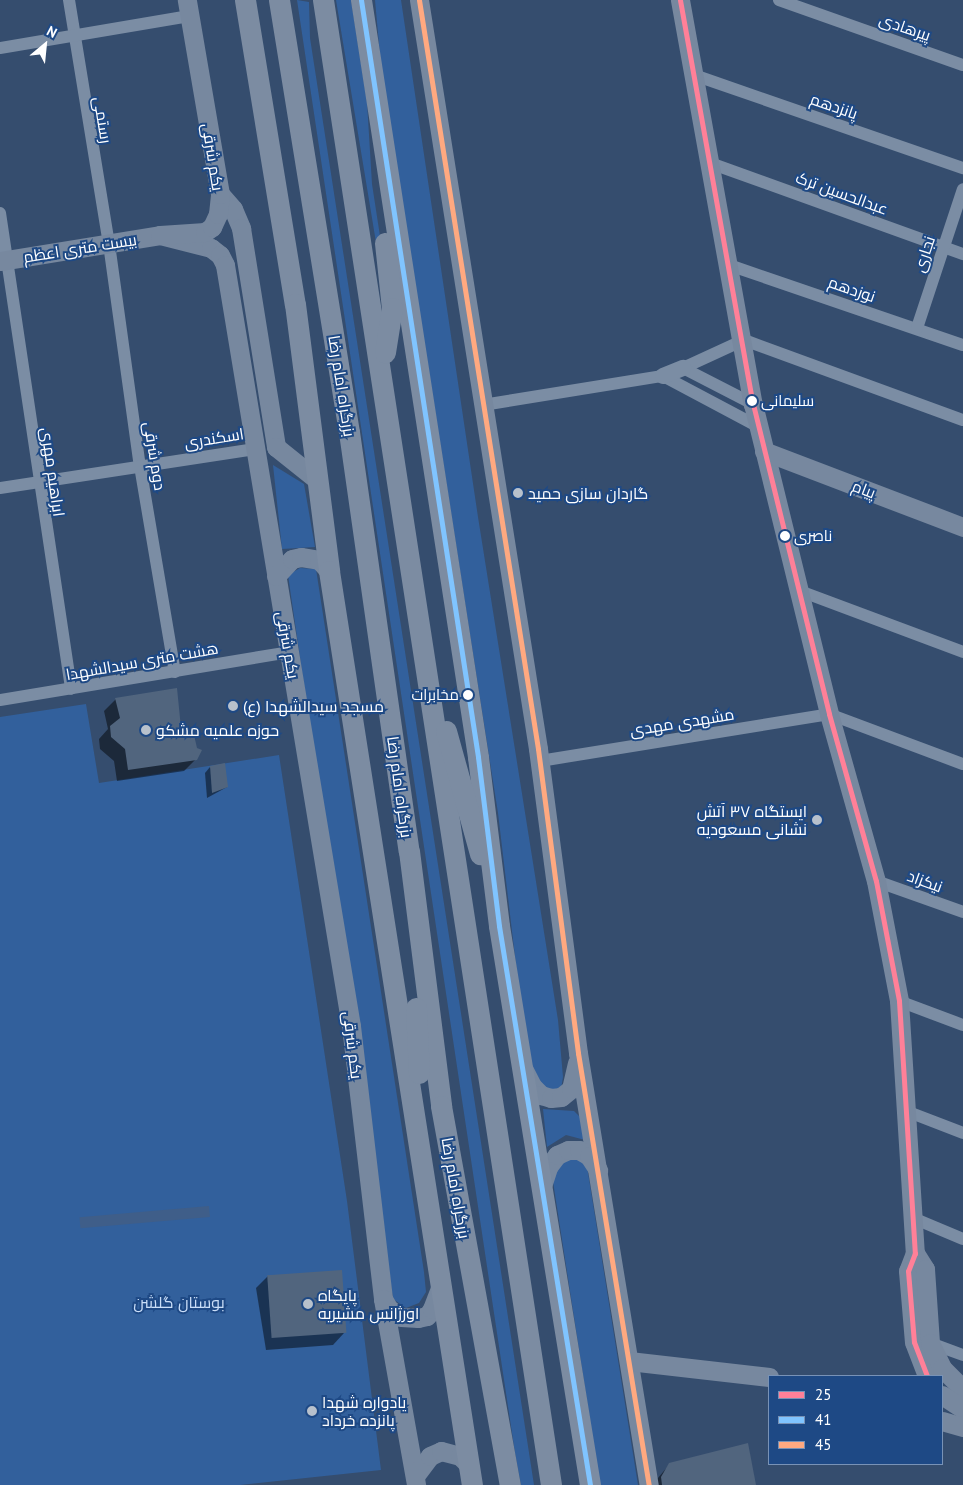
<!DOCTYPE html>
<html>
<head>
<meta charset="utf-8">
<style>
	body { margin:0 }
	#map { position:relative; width:963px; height:1485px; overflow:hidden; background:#354d6e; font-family:"PT Sans",Cairo,sans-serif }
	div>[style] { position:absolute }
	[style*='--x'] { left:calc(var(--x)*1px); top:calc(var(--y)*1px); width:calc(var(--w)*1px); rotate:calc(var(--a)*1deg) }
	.green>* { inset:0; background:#32609c }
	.water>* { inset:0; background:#3f5e89; transform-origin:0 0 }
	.shadow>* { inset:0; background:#0007 }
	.building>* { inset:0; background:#51657e; transform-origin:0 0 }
	.minor>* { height:12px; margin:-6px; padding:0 6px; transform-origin:6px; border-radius:6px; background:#7b8da4 }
	.tertiary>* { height:16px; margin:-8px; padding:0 8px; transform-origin:8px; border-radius:8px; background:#7b8da4 }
	.secondary>* { height:19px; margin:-9.5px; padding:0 9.5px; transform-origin:9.5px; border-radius:9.5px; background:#77889f }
	.trunk>* { height:21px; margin:-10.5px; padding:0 10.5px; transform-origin:10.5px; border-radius:10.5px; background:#7c8ca2 }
	.bus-1>* { height:5px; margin:-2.5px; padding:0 2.5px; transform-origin:2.5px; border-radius:2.5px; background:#ff8098 }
	.bus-2>* { height:5px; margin:-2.5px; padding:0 2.5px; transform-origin:2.5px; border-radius:2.5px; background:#80c4ff }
	.bus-3>* { height:5px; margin:-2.5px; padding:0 2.5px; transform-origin:2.5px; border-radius:2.5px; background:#ffa980 }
	.dots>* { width:14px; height:14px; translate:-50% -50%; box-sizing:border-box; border:2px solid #1e4985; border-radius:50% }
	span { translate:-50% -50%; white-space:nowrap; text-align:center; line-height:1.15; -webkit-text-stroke:4px #1e4985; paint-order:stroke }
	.bus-label { font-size:15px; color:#fff }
	.left { translate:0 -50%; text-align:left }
	.right { translate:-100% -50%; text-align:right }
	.street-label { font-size:16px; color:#fff }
	.poi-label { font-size:16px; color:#fff }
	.park-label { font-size:16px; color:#cadef8 }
	.legend { position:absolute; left:768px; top:1375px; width:175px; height:90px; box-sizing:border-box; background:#1e4985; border:1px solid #7892b6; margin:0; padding:6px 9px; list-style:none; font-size:15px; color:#fff }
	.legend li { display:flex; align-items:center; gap:10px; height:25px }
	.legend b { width:25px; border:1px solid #7892b6 }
	.north { position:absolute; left:20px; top:20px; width:50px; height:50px; -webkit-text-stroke:4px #1e4985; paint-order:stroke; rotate:28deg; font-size:14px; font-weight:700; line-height:20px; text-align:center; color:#fff }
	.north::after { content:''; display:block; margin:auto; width:18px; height:22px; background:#fff; clip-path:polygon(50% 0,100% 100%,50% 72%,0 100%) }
</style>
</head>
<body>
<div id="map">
	<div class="green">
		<div style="clip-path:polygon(297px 0,309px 2px,310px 38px,534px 1485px,521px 1485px,515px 1453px)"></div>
		<div style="clip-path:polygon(336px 0,351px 0,367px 102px,372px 184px,386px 275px,387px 309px)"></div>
		<div style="clip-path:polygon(375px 0,401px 0,478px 517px,558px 1020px,563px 1077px,561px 1089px,543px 1090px,534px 1081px,523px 1024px,498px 813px,381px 66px)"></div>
		<div style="clip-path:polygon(273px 465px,304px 484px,315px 547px,282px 549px)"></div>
		<div style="clip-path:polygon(300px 568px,316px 569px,424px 1272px,426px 1292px,419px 1303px,406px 1308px,393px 1299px,288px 575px)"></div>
		<div style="clip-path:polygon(86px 704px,99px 783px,279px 755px,347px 1201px,381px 1470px,240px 1485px,0 1485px,0 717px)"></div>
		<div style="clip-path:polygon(543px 1109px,574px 1111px,582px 1119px,585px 1140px,566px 1135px,547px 1147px)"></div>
		<div style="clip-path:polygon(565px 1158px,586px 1160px,638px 1485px,600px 1485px,552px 1175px)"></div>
	</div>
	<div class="water">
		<div style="left:209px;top:1206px;width:11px;height:130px;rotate:85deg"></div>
	</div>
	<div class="shadow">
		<div style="clip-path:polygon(116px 699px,181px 739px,196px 759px,184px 771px,117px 781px,114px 761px,100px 749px,99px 739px,108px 729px,104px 711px)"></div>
		<div style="clip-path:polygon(210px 767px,227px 787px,207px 798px,205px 773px)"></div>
		<div style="clip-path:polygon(268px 1276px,344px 1333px,333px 1345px,266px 1350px,256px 1288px)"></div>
		<div style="clip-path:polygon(669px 1465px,755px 1485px,652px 1485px)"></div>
	</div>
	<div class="building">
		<div style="clip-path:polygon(177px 688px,182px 738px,194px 735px,197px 748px,202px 750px,197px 760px,128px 770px,125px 749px,111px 737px,110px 726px,120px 718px,115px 698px)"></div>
		<div style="clip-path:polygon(225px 763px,228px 787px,212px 793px,210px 766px)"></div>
		<div style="left:342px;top:1270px;width:63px;height:75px;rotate:86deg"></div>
		<div style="clip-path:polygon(748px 1443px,756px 1485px,662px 1485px,661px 1477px,669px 1463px)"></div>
	</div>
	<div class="minor">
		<div style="--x:69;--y:0;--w:247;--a:80.7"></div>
		<div style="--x:109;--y:244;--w:224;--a:82.1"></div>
		<div style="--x:140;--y:466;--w:209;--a:80.4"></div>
		<div style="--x:779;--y:0;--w:195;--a:19.5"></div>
		<div style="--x:0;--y:48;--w:192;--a:-9.6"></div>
		<div style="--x:694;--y:75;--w:285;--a:19.1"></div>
		<div style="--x:710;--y:163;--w:269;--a:19.8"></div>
		<div style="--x:0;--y:213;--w:481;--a:81.5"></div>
		<div style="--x:729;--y:265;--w:247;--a:18.9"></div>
		<div style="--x:917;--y:328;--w:146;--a:-71.7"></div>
		<div style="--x:683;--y:368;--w:67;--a:-24.7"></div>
		<div style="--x:744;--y:340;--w:233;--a:20.1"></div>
		<div style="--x:683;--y:368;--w:79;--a:27.2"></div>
		<div style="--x:483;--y:405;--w:182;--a:-9.2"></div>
		<div style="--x:663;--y:376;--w:109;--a:28"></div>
		<div style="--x:0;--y:488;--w:258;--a:-8.7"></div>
		<div style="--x:800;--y:591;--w:174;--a:20.5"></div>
		<div style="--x:0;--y:700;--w:293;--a:-9.4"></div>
		<div style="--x:540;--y:761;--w:293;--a:-9.2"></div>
		<div style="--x:829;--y:714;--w:143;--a:20.5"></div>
		<div style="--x:876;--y:881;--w:92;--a:19.6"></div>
		<div style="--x:899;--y:1001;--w:68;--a:20.6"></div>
		<div style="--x:906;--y:1111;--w:61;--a:21.1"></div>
		<div style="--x:913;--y:1218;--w:54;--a:22.8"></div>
		<div style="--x:930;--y:1343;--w:35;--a:20"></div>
	</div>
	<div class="tertiary">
		<div style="--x:663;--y:376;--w:22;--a:-22"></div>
	</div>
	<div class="secondary">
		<div style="--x:419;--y:0;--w:758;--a:80.97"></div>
		<div style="--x:538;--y:749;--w:307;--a:82.5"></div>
		<div style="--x:578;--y:1053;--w:438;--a:80.7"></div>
		<div style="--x:680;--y:0;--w:411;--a:79.8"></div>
		<div style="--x:753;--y:404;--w:319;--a:76.2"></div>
		<div style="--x:829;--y:714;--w:173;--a:74.3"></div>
		<div style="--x:876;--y:881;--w:122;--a:79.1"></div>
		<div style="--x:899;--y:1001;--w:253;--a:86.4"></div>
		<div style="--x:915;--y:1253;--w:19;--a:111"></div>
		<div style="--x:908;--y:1271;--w:71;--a:85.2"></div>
		<div style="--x:914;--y:1342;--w:36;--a:69"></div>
		<div style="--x:220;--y:194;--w:20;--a:49"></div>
		<div style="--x:233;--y:209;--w:21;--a:67"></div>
		<div style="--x:241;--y:228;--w:222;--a:80.9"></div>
		<div style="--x:276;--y:447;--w:51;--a:38.7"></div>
		<div style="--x:160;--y:235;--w:53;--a:14.3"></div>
		<div style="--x:211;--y:248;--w:11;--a:38"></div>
		<div style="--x:220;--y:255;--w:11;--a:63"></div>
		<div style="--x:225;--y:265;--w:771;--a:80.6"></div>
		<div style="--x:351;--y:1026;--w:275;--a:83.3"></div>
		<div style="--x:383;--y:1299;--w:12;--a:59"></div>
		<div style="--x:389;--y:1309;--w:14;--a:34"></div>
		<div style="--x:401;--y:1317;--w:17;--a:3"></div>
		<div style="--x:418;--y:1318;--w:9;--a:-13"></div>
		<div style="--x:427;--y:1316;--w:9;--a:-54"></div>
		<div style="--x:432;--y:1309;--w:22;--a:-69"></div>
		<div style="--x:0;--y:261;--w:162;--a:-9.2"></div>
		<div style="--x:160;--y:235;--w:45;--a:-3.8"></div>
		<div style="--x:205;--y:232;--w:9;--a:-36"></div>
		<div style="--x:212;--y:227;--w:14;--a:-65"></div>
		<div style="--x:218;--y:214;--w:20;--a:-84"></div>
		<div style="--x:220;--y:194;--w:197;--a:-99.7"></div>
		<div style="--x:764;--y:451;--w:213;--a:20.9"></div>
		<div style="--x:276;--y:576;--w:23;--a:-47"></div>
		<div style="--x:292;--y:559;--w:9;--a:-13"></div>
		<div style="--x:301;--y:557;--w:18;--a:9"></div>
		<div style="--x:319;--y:560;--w:15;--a:48"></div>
		<div style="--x:524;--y:1070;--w:18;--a:63"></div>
		<div style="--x:532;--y:1086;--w:13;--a:45"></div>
		<div style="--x:541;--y:1095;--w:10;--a:17"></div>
		<div style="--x:551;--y:1098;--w:10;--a:-6"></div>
		<div style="--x:561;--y:1097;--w:13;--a:-39"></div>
		<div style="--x:571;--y:1089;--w:26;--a:-77"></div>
		<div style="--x:542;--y:1186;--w:20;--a:-72"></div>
		<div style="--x:548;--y:1167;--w:15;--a:-53"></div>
		<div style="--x:557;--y:1155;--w:12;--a:-24"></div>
		<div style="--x:568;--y:1150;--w:11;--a:0"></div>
		<div style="--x:579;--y:1150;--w:12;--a:31"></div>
		<div style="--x:589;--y:1156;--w:17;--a:57"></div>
		<div style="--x:915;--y:1253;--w:19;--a:58"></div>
		<div style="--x:925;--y:1269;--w:74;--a:86.1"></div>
		<div style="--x:930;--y:1343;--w:28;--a:64"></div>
		<div style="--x:942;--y:1368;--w:30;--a:45"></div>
		<div style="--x:383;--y:1299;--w:189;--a:79.9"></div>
		<div style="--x:629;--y:1361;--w:141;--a:6.5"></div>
		<div style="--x:942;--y:1395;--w:25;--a:34"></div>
		<div style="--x:942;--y:1421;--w:22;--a:16"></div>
		<div style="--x:415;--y:1476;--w:25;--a:-53"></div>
		<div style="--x:430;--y:1456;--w:12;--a:-24"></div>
		<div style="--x:441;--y:1451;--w:20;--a:15"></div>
		<div style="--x:460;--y:1456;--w:13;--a:45"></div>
	</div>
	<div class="trunk">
		<div style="--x:245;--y:0;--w:308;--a:80.7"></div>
		<div style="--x:295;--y:304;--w:269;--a:82.7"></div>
		<div style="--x:329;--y:571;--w:925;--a:81.11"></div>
		<div style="--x:279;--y:0;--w:438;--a:80.8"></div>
		<div style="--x:349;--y:432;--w:423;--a:81.9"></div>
		<div style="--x:409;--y:851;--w:257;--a:82.8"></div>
		<div style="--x:441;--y:1106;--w:385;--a:79.7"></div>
		<div style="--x:323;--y:0;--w:1502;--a:81.27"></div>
		<div style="--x:361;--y:0;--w:766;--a:81.21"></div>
		<div style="--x:478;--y:757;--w:170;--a:82.9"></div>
		<div style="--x:499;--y:926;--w:566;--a:80.75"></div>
		<div style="--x:385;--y:243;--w:65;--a:83.9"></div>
		<div style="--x:392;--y:308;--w:45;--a:99"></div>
		<div style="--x:446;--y:731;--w:128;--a:74.5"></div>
		<div style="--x:416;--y:1008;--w:65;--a:87.4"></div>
	</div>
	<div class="bus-1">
		<div style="--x:680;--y:0;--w:411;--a:79.8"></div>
		<div style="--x:753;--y:404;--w:319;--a:76.2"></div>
		<div style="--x:829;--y:714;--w:173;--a:74.3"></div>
		<div style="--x:876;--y:881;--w:122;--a:79.1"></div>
		<div style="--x:899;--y:1001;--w:253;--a:86.4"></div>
		<div style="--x:915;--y:1253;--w:19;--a:111"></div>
		<div style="--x:908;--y:1271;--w:71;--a:85.2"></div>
		<div style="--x:914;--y:1342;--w:36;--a:69"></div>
	</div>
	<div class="bus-2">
		<div style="--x:361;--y:0;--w:766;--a:81.21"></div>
		<div style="--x:478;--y:757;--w:170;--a:82.9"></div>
		<div style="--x:499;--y:926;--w:566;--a:80.75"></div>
	</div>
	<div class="bus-3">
		<div style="--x:419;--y:0;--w:758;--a:80.97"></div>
		<div style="--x:538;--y:749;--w:307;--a:82.5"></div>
		<div style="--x:578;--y:1053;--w:438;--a:80.7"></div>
	</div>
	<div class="dots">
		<div style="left:752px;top:401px;background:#fff"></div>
		<div style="left:518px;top:493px;background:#b8c1cc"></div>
		<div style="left:785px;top:536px;background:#fff"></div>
		<div style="left:468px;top:695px;background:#fff"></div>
		<div style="left:233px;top:706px;background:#b8c1cc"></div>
		<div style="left:146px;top:730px;background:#b8c1cc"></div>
		<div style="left:817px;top:820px;background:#b8c1cc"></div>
		<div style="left:308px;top:1304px;background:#b8c1cc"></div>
		<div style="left:312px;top:1411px;background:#b8c1cc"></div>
	</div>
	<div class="bus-label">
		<span class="left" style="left:761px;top:401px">سلیمانی</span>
		<span class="left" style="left:794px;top:536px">ناصری</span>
		<span class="right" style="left:459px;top:695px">مخابرات</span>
	</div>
	<div class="street-label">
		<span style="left:905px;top:27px;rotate:19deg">پیرهادی</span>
		<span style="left:834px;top:106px;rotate:19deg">پانزدهم</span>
		<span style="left:103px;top:120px;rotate:81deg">رستمی</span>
		<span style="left:213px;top:157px;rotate:81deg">یکم شرقی</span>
		<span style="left:842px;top:193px;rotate:20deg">عبدالحسین ترک</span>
		<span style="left:80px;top:248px;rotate:-9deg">بیست متری اعظم</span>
		<span style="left:924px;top:254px;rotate:-72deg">نجاری</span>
		<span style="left:852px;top:289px;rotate:19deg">نوزدهم</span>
		<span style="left:342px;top:386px;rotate:81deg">بزرگراه امام رضا</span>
		<span style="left:214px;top:438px;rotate:-9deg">اسکندری</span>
		<span style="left:155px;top:456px;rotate:81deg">دوم شرقی</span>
		<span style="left:53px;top:472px;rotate:82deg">ابراهیم مهری</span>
		<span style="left:864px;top:489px;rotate:21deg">پیام</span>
		<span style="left:288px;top:645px;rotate:80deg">یکم شرقی</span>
		<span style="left:142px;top:661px;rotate:-10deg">هشت متری سیدالشهدا</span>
		<span style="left:682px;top:722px;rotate:-9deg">مشهدی مهدی</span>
		<span style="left:400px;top:787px;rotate:82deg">بزرگراه امام رضا</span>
		<span style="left:925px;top:881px;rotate:20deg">نیکزاد</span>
		<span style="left:353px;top:1045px;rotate:83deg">یکم شرقی</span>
		<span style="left:456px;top:1188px;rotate:80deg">بزرگراه امام رضا</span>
	</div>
	<div class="poi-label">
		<span class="left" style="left:528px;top:493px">گاردان سازی حمید</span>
		<span class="left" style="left:243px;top:706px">مسجد سیدالشهدا (ع)</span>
		<span class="left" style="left:156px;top:730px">حوزه علمیه مشکو</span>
		<span class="right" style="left:807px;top:820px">ایستگاه ۳۷ آتش<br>نشانی مسعودیه</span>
		<span class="left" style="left:318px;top:1304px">پایگاه<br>اورژانس مشیریه</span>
		<span class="left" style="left:322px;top:1411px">یادواره شهدا<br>پانزده خرداد</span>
	</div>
	<div class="park-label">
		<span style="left:179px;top:1302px">بوستان گلشن</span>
	</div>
	<ul class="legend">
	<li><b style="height:6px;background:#ff8098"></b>25</li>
	<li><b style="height:6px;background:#80c4ff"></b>41</li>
	<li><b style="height:6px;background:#ffa980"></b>45</li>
	</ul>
	<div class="north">N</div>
</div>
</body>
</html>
